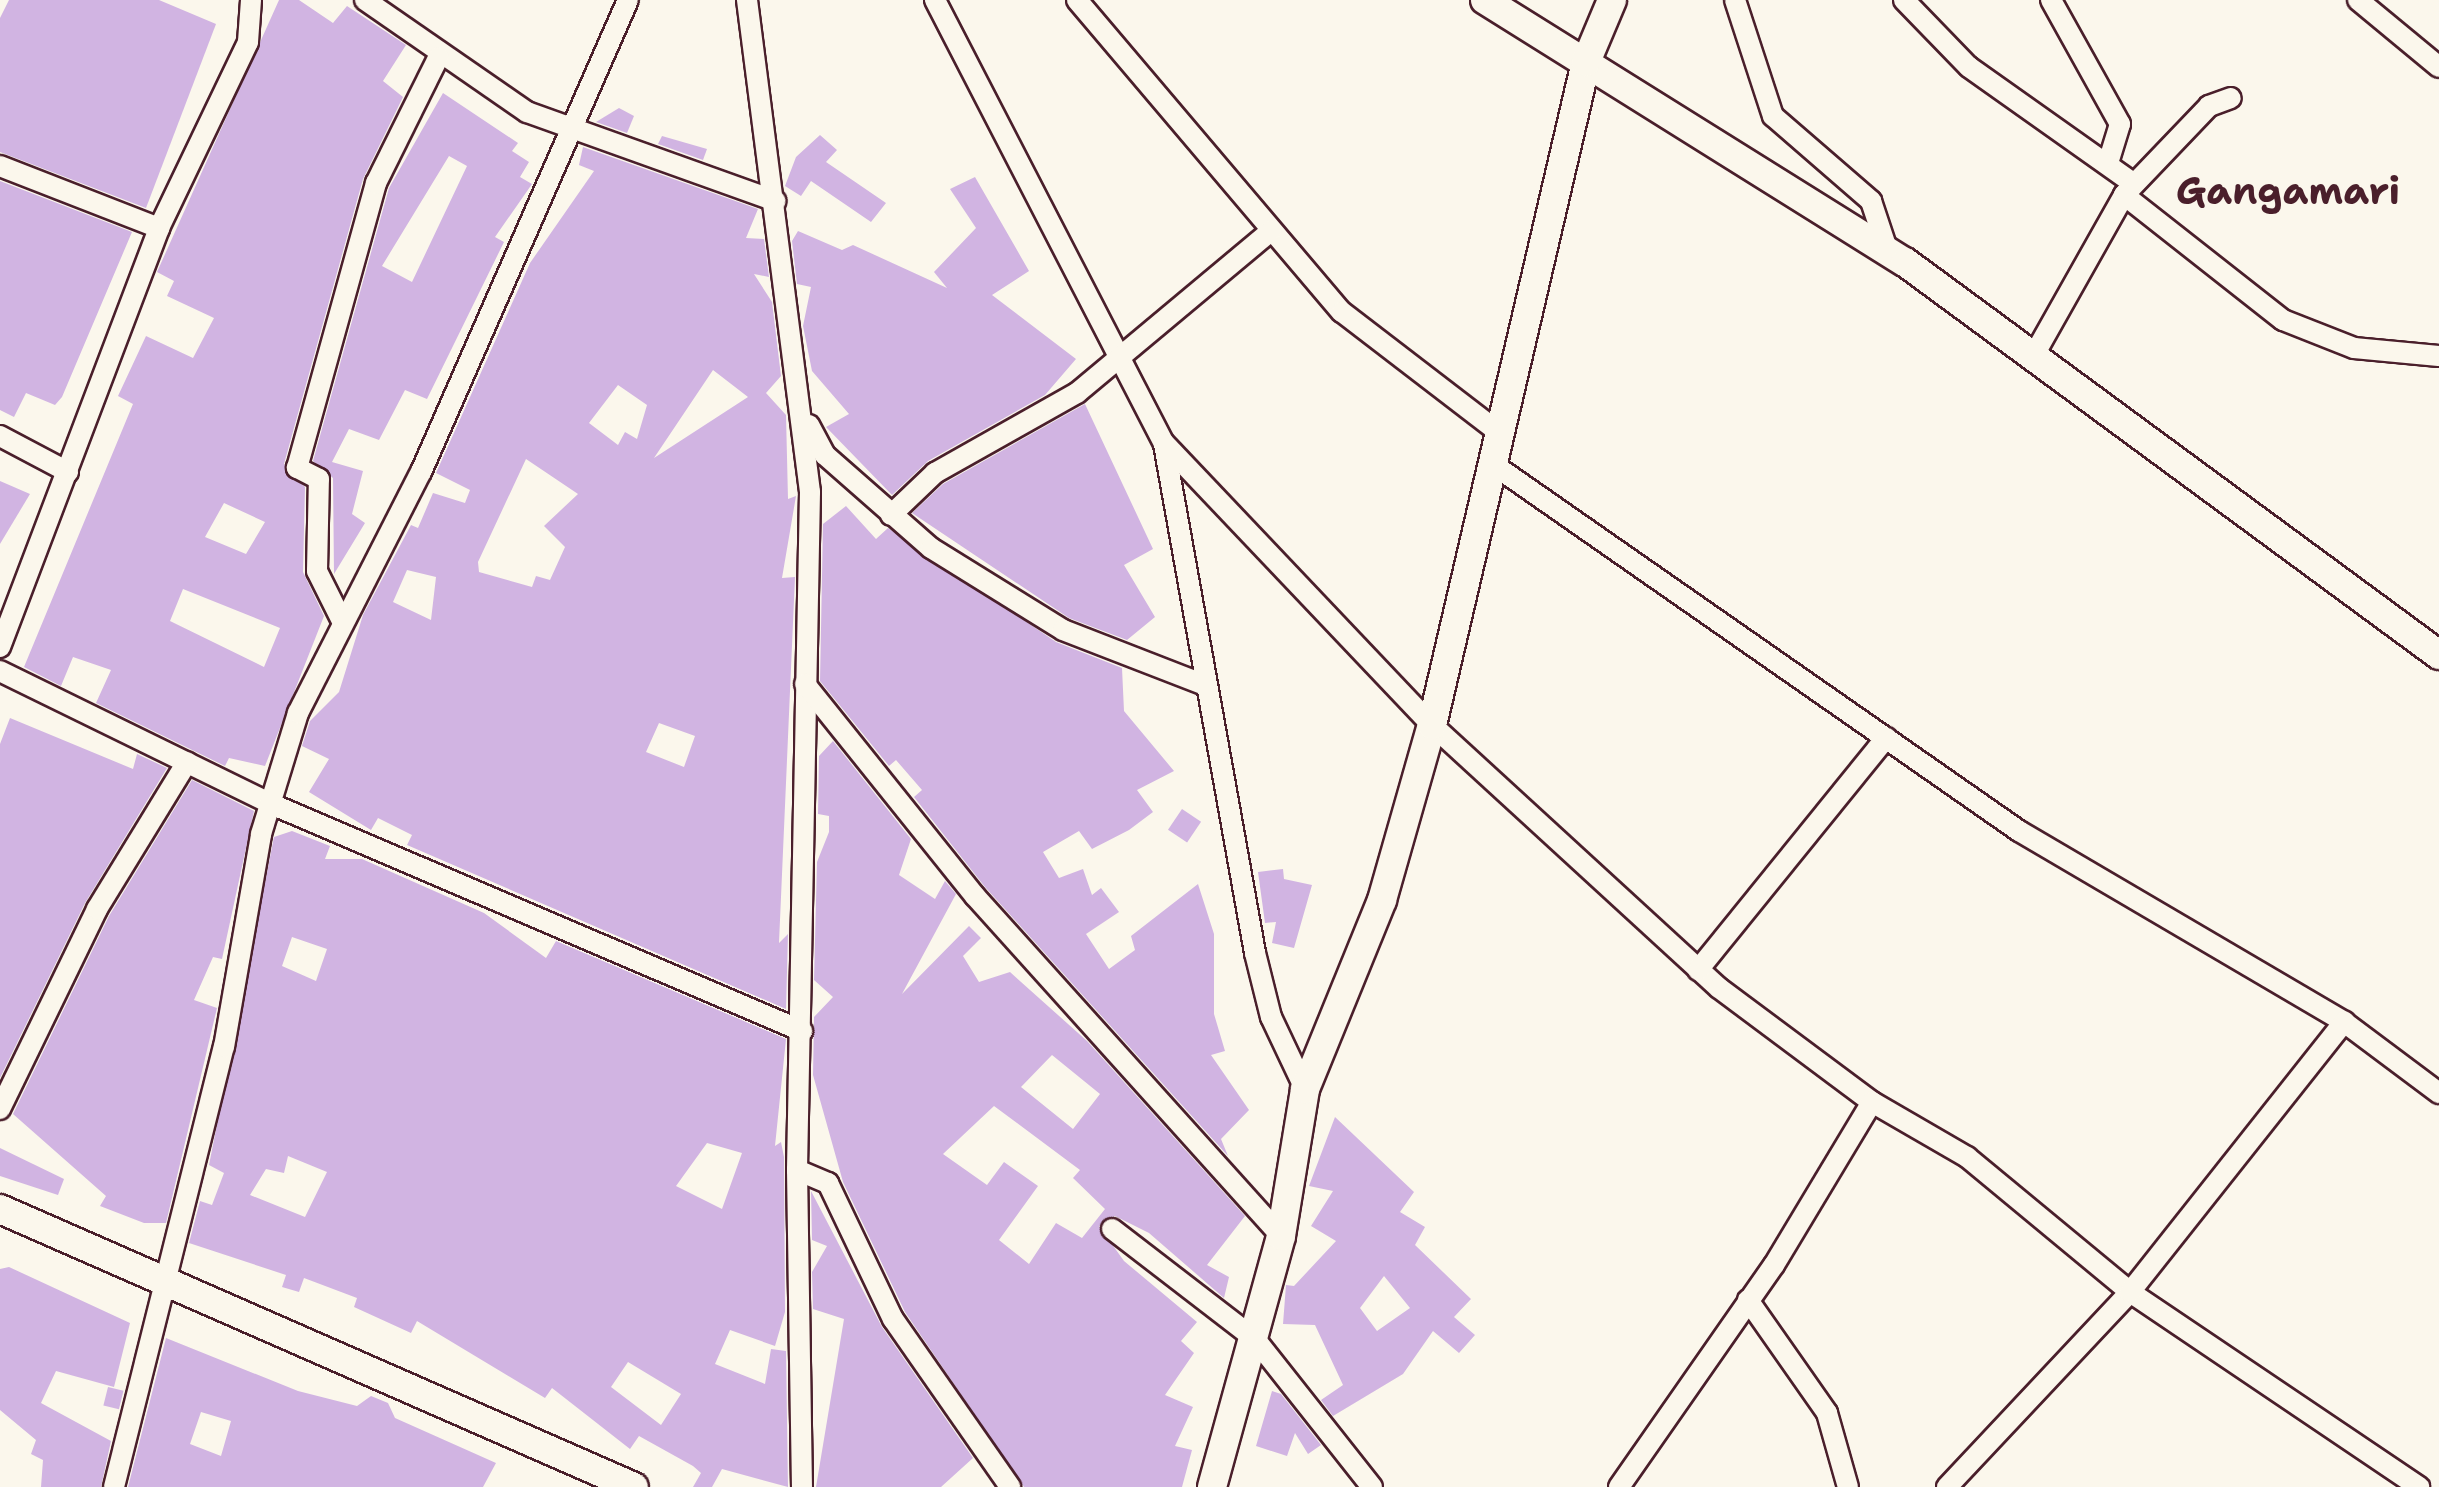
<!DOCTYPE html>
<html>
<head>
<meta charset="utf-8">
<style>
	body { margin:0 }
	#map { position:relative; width:2439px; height:1487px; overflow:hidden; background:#fbf7ec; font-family:"Shantell Sans",sans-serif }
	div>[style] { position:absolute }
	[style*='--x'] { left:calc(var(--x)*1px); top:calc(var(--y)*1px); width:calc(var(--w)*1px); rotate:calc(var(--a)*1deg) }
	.building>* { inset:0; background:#d1b4e2; transform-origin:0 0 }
	.roads { filter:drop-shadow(2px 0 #4a1f2b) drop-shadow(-2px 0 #4a1f2b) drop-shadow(0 2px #4a1f2b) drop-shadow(0 -2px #4a1f2b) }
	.street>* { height:20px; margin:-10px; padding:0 10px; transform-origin:10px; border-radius:10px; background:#fbf7ec }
	.secondary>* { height:28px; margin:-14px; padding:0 14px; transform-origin:14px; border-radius:14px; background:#fbf7ec }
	span { translate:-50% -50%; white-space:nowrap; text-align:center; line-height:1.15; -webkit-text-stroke:9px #fbf7ec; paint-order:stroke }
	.district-label { font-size:38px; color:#4a1f2b; font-weight:700 }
</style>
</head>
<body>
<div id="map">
	<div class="building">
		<div style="clip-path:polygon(9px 0,159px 0,216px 24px,146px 208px,0 152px,0 18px)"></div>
		<div style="clip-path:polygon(evenodd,279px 0,299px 0,333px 23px,347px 6px,406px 45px,383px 81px,403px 97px,363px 179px,284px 464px,305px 487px,303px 572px,324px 616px,265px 766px,229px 758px,225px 766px,96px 703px,111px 670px,73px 657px,61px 686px,24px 667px,133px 404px,118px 396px,146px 336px,193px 358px,214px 318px,167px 296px,174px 281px,157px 272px,279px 0,224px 503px,265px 522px,246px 554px,205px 537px,224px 503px,279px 0,183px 589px,280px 628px,264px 667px,170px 621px,183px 589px)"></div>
		<div style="clip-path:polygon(evenodd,443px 93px,518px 143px,512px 151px,529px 162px,520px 177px,532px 184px,495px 237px,504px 242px,427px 399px,405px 390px,379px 440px,349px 429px,332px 462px,363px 471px,352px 514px,365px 523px,334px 574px,333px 478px,313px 461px,389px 188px,443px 93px,449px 156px,467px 166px,412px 282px,382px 266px,449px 156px)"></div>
		<div style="clip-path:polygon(619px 108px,634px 116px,627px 133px,596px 122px)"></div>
		<div style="clip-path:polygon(820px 135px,837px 150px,826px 162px,886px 203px,871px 222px,811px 181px,801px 196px,785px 186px,796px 157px)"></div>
		<div style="clip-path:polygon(662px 136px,707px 149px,703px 160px,658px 144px)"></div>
		<div style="clip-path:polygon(evenodd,583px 147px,758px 209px,746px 238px,764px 239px,769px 277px,754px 274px,772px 302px,781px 376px,766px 393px,786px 415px,788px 499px,796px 496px,782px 578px,795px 577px,779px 943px,788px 934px,786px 1009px,407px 845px,412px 835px,378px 818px,371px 830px,309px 792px,329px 759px,302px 746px,310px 721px,339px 692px,363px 615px,411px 525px,418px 528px,433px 493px,465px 503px,470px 490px,436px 473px,530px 263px,594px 171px,579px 165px,583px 147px,713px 370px,748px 397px,654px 458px,713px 370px,583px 147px,618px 385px,647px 405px,637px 439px,625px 432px,618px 445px,589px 423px,618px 385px,583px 147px,526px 459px,578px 494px,544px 526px,565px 547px,550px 580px,536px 576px,532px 587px,479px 572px,478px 562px,526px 459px,583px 147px,407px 570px,436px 577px,431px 620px,393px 602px,407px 570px,583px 147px,659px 723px,695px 736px,684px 767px,646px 752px,659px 723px)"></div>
		<div style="clip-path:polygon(975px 177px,1029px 271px,992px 295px,1076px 359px,1045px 395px,928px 461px,892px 495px,826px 427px,849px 414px,812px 371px,803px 326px,811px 287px,797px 284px,792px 241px,798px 231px,842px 250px,853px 245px,947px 288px,934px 272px,976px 228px,950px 189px)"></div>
		<div style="clip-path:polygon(0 181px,132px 232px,62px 397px,55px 405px,26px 393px,14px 417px,0 410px)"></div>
		<div style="clip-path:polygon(1085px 404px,1153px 549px,1124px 565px,1155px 617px,1127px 640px,1069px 618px,912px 513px,943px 484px)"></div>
		<div style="clip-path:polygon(0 481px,30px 494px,0 544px)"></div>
		<div style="clip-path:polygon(846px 506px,876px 539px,888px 528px,1056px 642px,1122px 668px,1124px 711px,1174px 771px,1137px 790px,1153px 812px,1129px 830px,1092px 849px,1079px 831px,1043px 852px,1059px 878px,1083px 869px,1092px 895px,1101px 888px,1119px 912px,1086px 934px,1109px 969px,1135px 950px,1131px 936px,1198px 884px,1214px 934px,1214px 1014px,1225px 1051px,1211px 1055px,1249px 1110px,1221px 1139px,1228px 1156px,985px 887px,914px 797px,922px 790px,896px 760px,889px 766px,820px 681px,823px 524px)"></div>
		<div style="clip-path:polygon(10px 718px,133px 769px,137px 754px,167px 768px,85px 903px,0 1078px,0 744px)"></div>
		<div style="clip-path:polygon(evenodd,833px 741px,911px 839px,899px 875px,935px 899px,945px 881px,956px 894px,902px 994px,969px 926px,981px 938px,963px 956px,979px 982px,1010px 972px,1087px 1041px,1245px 1216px,1207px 1265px,1229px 1277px,1224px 1298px,1149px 1233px,1115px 1216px,1099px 1226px,1124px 1261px,1197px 1322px,1181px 1341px,1194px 1353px,1165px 1395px,1193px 1407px,1175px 1446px,1192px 1450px,1182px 1487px,1024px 1487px,905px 1312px,843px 1182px,813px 1075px,814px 1017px,833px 997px,814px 980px,817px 862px,829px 832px,829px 816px,818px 814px,819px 756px,833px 741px,1052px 1055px,1100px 1094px,1073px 1129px,1021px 1087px,1052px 1055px,833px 741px,994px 1106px,1080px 1170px,1073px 1178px,1105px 1209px,1082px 1238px,1056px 1223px,1029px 1264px,999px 1240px,1038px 1186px,1004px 1162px,987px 1185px,943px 1154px,994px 1106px)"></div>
		<div style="clip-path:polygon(192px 780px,254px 811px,222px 959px,213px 957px,194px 1000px,217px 1008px,166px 1223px,144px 1223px,100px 1206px,106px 1196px,13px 1114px,109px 916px)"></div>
		<div style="left:1182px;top:809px;width:23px;height:25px;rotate:34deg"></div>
		<div style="clip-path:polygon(evenodd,292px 831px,330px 846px,325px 859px,362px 859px,484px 913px,546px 958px,556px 941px,786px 1039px,775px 1146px,781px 1142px,784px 1157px,785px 1312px,775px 1346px,730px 1330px,715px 1364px,765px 1384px,771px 1349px,786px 1351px,788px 1487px,722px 1469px,712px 1487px,693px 1487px,701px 1473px,693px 1466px,639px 1436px,630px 1449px,552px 1388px,545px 1398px,417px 1321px,411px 1333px,354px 1307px,357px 1298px,304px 1278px,299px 1292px,282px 1287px,286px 1275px,189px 1243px,200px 1201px,212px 1205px,224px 1173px,209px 1165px,274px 837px,292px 831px,292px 937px,327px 949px,316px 981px,282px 966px,292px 937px,292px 831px,707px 1143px,742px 1153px,722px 1209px,676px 1186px,707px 1143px,292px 831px,288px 1156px,327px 1172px,305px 1217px,250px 1195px,266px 1169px,284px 1173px,288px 1156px,292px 831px,628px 1362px,681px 1394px,661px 1425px,611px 1387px,628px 1362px)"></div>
		<div style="clip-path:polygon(1283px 869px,1284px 879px,1312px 885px,1294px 948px,1272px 943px,1276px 922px,1265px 923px,1258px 872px)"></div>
		<div style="clip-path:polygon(evenodd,1335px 1117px,1414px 1192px,1400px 1212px,1425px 1227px,1415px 1245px,1471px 1299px,1454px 1317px,1475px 1335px,1459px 1353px,1433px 1331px,1403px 1374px,1333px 1416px,1321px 1400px,1343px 1385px,1315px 1325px,1283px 1324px,1286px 1285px,1294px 1286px,1336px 1241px,1311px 1226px,1333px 1191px,1309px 1186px,1335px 1117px,1384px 1276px,1410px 1308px,1377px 1331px,1360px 1308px,1384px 1276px)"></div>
		<div style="clip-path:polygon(0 1148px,64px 1179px,58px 1195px,0 1176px)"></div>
		<div style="clip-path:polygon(811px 1191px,882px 1327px,973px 1458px,941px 1487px,816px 1487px,844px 1319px,813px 1309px,812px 1272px,827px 1246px,812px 1240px)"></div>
		<div style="clip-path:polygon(9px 1267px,130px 1323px,114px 1387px,56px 1371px,41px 1403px,111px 1441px,101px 1487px,41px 1487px,43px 1460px,31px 1454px,36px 1440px,0 1410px,0 1269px)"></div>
		<div style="clip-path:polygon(evenodd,166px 1338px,298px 1391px,357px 1406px,371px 1396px,388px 1403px,395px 1418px,496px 1463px,483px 1487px,128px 1487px,166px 1338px,201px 1412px,231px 1421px,221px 1456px,190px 1444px,201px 1412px)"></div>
		<div style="left:108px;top:1387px;width:16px;height:19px;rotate:14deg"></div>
		<div style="clip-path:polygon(1272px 1391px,1281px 1394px,1321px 1445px,1308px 1454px,1295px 1433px,1287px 1456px,1256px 1446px)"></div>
	</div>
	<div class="roads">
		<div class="street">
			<div style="--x:365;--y:0;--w:197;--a:34.7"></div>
			<div style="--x:527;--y:112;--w:264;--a:19.7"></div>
			<div style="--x:747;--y:0;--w:496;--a:82.7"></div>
			<div style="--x:810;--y:492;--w:678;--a:91.1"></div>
			<div style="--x:797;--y:1170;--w:317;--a:89.1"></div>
			<div style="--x:935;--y:0;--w:499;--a:62.7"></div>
			<div style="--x:1164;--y:443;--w:389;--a:46.5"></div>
			<div style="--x:1432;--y:725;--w:389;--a:42.5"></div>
			<div style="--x:1719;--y:988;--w:191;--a:36.7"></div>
			<div style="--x:1872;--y:1102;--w:110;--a:30.1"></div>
			<div style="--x:1967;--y:1157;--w:212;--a:39.6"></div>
			<div style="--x:2130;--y:1292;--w:349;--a:34"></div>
			<div style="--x:1077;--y:0;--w:409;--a:49.7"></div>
			<div style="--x:1342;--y:312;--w:200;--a:37.5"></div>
			<div style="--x:1735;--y:0;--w:122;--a:71.9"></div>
			<div style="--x:1773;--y:116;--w:130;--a:40.9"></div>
			<div style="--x:1871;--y:201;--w:54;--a:71.6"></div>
			<div style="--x:1904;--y:0;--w:93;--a:45.9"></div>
			<div style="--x:1969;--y:67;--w:202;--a:35.3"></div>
			<div style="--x:2051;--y:0;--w:142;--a:60.9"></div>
			<div style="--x:2120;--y:124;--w:41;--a:107.1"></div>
			<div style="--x:2358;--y:0;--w:105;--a:39.6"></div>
			<div style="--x:0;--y:166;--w:171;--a:21.3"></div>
			<div style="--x:2124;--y:195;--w:202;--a:38.2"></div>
			<div style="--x:2283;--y:320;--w:76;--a:21.5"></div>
			<div style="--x:2354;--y:348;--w:85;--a:5.4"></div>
			<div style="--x:2034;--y:355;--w:184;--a:-60.6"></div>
			<div style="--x:2124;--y:195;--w:123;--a:-46.3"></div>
			<div style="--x:2209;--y:106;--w:23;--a:-20"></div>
			<div style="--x:809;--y:425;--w:34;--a:62"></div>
			<div style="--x:825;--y:455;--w:141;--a:41.3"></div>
			<div style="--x:931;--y:548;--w:155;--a:31.8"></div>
			<div style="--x:1063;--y:630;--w:149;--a:21.2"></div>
			<div style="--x:0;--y:436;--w:77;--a:27.9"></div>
			<div style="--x:1164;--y:444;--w:517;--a:79.86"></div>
			<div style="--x:1255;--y:953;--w:66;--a:76"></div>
			<div style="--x:1271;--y:1017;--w:80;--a:64.7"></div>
			<div style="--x:1494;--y:465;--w:640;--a:34.88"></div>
			<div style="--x:2019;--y:831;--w:377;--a:30.4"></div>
			<div style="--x:2344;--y:1022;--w:119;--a:36.8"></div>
			<div style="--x:891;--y:515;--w:61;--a:-43.7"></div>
			<div style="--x:935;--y:473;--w:163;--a:-29.4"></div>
			<div style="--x:1077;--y:393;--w:253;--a:-39.9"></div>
			<div style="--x:343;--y:623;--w:58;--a:-116.6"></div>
			<div style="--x:317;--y:571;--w:92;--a:-88.8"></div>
			<div style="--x:319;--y:479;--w:25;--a:-153"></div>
			<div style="--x:297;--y:468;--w:296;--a:-74.5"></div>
			<div style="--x:376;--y:183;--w:140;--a:-63.6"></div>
			<div style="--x:0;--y:647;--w:448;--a:-69.2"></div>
			<div style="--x:159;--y:228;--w:206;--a:-64.4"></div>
			<div style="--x:248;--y:42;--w:42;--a:-85.9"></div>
			<div style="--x:0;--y:671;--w:300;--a:26.1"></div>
			<div style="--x:269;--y:803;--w:580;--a:23.16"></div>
			<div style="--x:805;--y:684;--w:272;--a:51.3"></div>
			<div style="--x:975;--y:896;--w:457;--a:48"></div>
			<div style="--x:1698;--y:970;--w:299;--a:-51"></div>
			<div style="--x:0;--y:1109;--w:222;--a:-64.1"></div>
			<div style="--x:97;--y:909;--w:172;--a:-58.5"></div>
			<div style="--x:797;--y:1170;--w:34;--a:23"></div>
			<div style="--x:828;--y:1183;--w:151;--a:64.5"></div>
			<div style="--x:893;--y:1319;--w:205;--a:55.1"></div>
			<div style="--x:1112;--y:1229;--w:180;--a:37.6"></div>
			<div style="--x:1255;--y:1339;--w:189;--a:51.7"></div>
			<div style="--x:1748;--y:1300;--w:138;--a:55"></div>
			<div style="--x:1827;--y:1413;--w:77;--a:74.2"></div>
			<div style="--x:114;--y:1487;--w:454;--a:-76"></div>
			<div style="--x:224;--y:1047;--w:216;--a:-80.1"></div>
			<div style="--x:261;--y:834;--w:127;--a:-73"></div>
			<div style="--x:298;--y:713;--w:271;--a:-63"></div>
			<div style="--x:421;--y:472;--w:515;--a:-66.32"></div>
			<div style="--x:1619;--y:1487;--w:271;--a:-55.1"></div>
			<div style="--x:1774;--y:1265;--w:190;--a:-59"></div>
			<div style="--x:1947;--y:1487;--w:267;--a:-46.8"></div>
			<div style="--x:2130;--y:1292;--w:345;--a:-51.6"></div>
		</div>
		<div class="secondary">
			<div style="--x:1485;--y:0;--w:495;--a:32"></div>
			<div style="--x:1905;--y:262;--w:663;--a:36.35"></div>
			<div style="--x:0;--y:1209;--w:692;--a:23.68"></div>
			<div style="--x:1212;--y:1487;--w:260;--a:-74.6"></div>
			<div style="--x:1281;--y:1236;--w:149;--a:-80.7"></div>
			<div style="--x:1305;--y:1089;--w:204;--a:-67.8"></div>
			<div style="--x:1382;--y:900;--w:182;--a:-74.1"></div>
			<div style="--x:1432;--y:725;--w:681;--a:-76.92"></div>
			<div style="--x:1586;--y:62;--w:67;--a:-67.2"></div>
		</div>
	</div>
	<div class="district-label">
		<span style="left:2288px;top:191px">Gangamari</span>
	</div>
</div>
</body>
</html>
